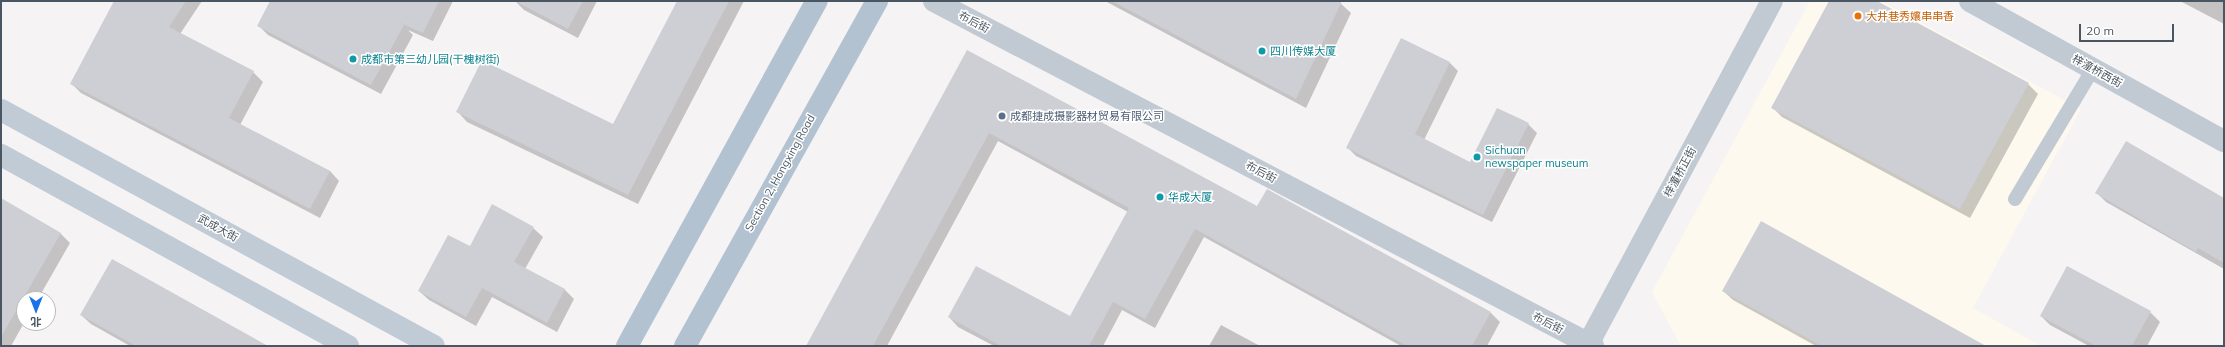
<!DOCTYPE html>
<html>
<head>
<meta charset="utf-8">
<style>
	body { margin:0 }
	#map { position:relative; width:2225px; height:347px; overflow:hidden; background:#f5f3f3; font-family:Mulish,"Noto Sans SC",sans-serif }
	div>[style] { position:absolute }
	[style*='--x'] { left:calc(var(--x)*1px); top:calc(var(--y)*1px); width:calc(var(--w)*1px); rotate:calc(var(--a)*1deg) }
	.commercial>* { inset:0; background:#fdf9ef }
	.shadow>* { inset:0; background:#0003 }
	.building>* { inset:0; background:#cdcfd5 }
	.lane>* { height:14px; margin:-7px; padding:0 7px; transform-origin:7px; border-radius:7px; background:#c1cad2 }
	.street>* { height:22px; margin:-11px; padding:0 11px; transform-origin:11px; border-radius:11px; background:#c1cad2 }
	.secondary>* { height:22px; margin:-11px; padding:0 11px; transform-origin:11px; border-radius:11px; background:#c1cbd6 }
	.primary>* { height:22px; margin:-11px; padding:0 11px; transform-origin:11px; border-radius:11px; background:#b3c2d1 }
	.dots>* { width:11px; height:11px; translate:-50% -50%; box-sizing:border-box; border:2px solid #fff; border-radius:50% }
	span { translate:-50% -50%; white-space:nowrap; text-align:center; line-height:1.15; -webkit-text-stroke:3px #fff; paint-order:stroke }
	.food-label { font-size:11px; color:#c56008 }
	.left { translate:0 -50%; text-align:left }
	.street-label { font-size:11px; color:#4a5661 }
	.culture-label { font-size:11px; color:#0d838f }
	.service-label { font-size:11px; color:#4e5e75 }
	.frame { position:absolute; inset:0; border:2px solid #4a5661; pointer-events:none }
	.north { position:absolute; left:16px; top:291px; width:40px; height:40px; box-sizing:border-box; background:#fff; border:1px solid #b7bbc0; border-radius:50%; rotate:180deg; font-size:11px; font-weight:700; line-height:16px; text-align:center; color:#4a5661 }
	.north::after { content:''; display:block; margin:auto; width:14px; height:18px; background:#1a73e8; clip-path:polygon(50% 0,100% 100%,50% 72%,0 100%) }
	.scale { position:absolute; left:2079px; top:24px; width:95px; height:18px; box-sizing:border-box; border:2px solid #4a5661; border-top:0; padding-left:5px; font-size:12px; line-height:14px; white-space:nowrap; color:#4a5661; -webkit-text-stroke:3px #fff; paint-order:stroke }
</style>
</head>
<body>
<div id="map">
	<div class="commercial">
		<div style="clip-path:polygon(1810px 1px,1881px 1px,2081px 109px,1973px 308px,2041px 346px,1681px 346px,1652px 292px)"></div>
	</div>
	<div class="shadow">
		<div style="clip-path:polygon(115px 1px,202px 1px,180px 34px,253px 72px,263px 82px,240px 125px,330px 171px,339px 181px,320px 218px,81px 93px,71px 83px)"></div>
		<div style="clip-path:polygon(272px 1px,453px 1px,433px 41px,408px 30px,413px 35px,381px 94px,268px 35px,259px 26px)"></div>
		<div style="clip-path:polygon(515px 1px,597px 1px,578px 38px,524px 10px)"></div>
		<div style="clip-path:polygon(678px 1px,744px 1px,638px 204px,467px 122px,458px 112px,613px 125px)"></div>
		<div style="clip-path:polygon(1105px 1px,1338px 1px,1351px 13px,1306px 108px)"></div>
		<div style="clip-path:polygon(1830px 1px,1875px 1px,2028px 84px,2038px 94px,1970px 218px,1782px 117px,1772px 107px)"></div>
		<div style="clip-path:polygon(2180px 1px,2224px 1px,2224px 24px)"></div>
		<div style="clip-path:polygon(1401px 39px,1450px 63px,1458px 71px,1424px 140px,1470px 163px,1528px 124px,1537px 133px,1492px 222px,1356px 156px,1347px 147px)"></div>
		<div style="clip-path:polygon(968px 51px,1257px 208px,1491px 313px,1500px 322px,1487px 346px,1401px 346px,1204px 237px,1155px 328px,1122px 310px,1103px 346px,994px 346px,958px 327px,949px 317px,1070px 317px,1128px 212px,998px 141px,887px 346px,807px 346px)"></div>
		<div style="clip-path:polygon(2097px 193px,2224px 199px,2224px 269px,2106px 202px)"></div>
		<div style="clip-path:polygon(1px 199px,60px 233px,70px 243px,38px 299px,24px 299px,24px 323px,11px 346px,1px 346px)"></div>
		<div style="clip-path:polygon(533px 228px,543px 237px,525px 269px,564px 289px,574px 299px,557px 332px,492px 297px,476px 326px,429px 300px,419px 291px,470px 247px)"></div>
		<div style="clip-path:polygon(2067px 267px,2150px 312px,2160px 322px,2147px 346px,2089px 346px,2050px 325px,2041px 316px)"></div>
		<div style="clip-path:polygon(1723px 291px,1984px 346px,1816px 346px,1733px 300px)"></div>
		<div style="clip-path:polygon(81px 315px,254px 346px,130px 346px,91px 324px)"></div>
		<div style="clip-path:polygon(1221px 325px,1260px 346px,1209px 346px)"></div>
	</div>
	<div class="building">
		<div style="clip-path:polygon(114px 1px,186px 1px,169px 27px,254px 71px,229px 118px,330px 171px,310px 209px,70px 84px)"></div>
		<div style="clip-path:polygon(270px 1px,439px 1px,423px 33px,396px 21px,404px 25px,371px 85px,257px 26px)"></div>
		<div style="clip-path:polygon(515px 1px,583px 1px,568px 29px)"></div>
		<div style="clip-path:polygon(677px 1px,729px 1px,628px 195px,456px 112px,482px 60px,613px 124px)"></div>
		<div style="clip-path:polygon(1112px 1px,1342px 1px,1296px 99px)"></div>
		<div style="clip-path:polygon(1829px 1px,1877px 1px,2029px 83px,1960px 209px,1771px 108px)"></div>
		<div style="clip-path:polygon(1401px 38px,1450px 62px,1415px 134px,1470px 162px,1497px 108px,1529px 123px,1483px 215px,1346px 148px)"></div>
		<div style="clip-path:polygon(967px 50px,1257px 206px,1267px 189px,1491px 312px,1472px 346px,1407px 346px,1195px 229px,1145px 319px,1113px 302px,1089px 346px,1001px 346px,948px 317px,976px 266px,1070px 316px,1129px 208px,989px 133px,873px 346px,806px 346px)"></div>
		<div style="clip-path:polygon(2126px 141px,2224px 198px,2224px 263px,2198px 248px,2196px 252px,2095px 193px)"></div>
		<div style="clip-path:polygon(1px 198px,61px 233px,1px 337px)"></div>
		<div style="clip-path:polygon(492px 204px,534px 227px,514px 262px,565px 289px,547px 323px,482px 288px,466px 317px,418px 291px,448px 235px,470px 246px)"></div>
		<div style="clip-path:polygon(1761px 221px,1986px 346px,1822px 346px,1722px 291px)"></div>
		<div style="clip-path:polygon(112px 259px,268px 346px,136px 346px,80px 315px)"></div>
		<div style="clip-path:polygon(2067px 266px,2151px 311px,2132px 346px,2096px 346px,2040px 316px)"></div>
	</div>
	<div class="lane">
		<div style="--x:2015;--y:199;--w:152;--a:-59"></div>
	</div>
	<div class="street">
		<div style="--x:934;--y:1;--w:744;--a:27.63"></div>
		<div style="--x:1970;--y:1;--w:290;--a:28.9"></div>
		<div style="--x:1587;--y:346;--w:391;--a:-61.8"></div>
	</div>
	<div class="secondary">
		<div style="--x:1;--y:110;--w:493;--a:28.6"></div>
		<div style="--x:1;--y:155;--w:396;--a:28.8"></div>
	</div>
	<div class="primary">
		<div style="--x:627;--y:346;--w:394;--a:-61.2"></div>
		<div style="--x:685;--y:346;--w:395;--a:-60.9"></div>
	</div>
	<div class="dots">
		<div style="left:1858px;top:16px;background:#e8710a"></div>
		<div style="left:1262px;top:51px;background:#0f9aa8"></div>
		<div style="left:353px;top:59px;background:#0f9aa8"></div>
		<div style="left:1002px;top:116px;background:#5c6f8a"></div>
		<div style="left:1477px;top:157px;background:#0f9aa8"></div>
		<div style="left:1160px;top:197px;background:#0f9aa8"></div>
	</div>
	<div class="food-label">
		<span class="left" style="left:1866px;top:16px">大井巷秀孃串串香</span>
	</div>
	<div class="street-label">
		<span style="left:974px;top:22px;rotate:28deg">布后街</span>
		<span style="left:2097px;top:71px;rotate:29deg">梓潼桥西街</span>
		<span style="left:1261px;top:172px;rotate:28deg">布后街</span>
		<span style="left:1680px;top:172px;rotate:-62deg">梓潼桥正街</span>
		<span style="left:780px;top:173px;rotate:-61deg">Section 2, Hongxing Road</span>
		<span style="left:218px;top:228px;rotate:29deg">武成大街</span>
		<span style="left:1548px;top:323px;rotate:28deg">布后街</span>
	</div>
	<div class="culture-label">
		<span class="left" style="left:1270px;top:51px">四川传媒大厦</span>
		<span class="left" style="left:361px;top:59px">成都市第三幼儿园(干槐树街)</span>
		<span class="left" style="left:1485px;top:157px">Sichuan<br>newspaper museum</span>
		<span class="left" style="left:1168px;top:197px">华成大厦</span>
	</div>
	<div class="service-label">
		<span class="left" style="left:1010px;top:116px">成都捷成摄影器材贸易有限公司</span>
	</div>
	<div class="frame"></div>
	<div class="north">北</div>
	<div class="scale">20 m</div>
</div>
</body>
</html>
